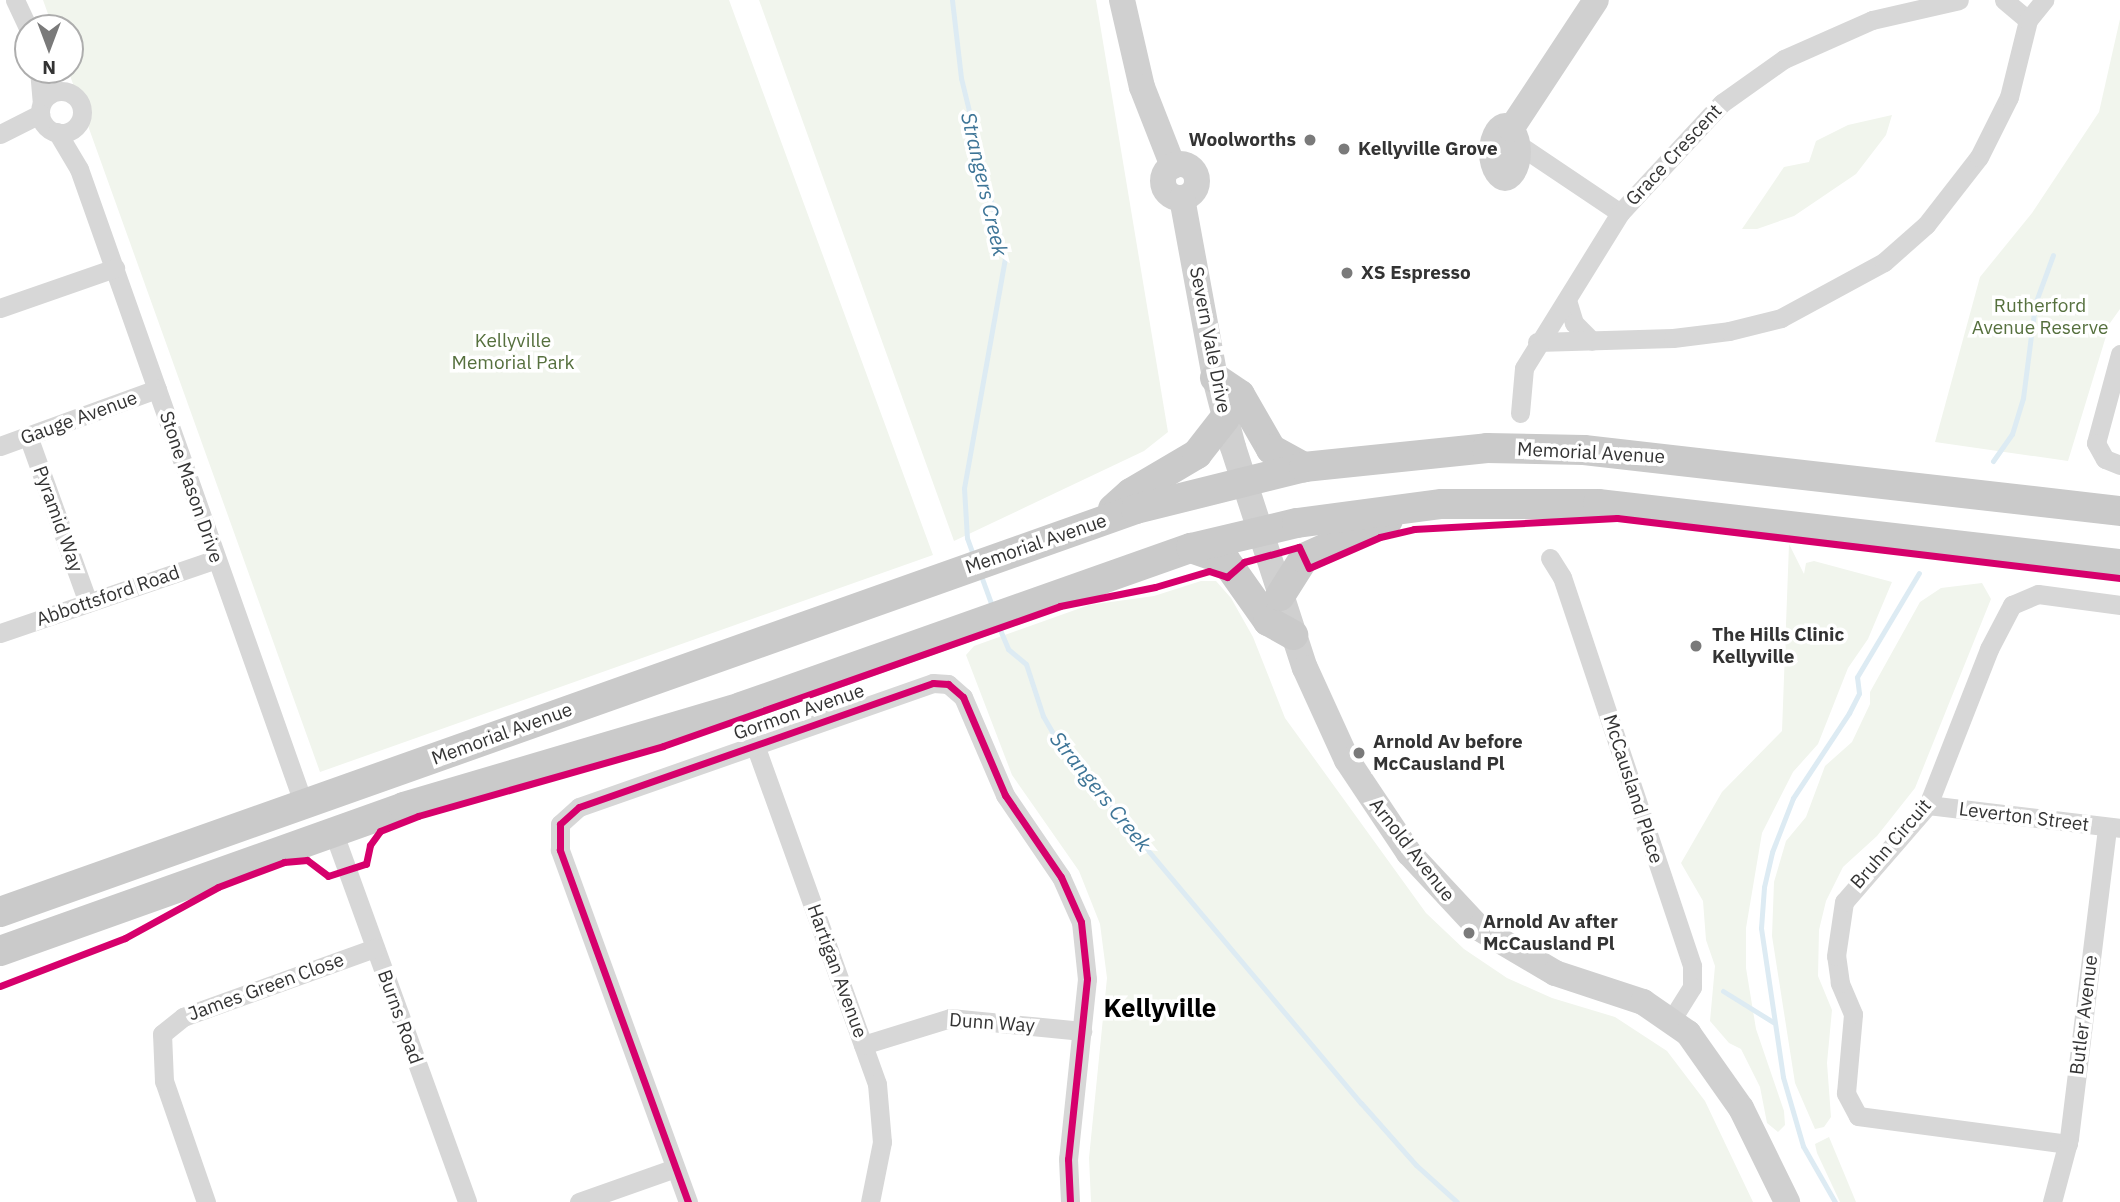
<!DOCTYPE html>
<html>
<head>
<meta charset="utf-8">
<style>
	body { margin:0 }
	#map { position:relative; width:2120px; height:1202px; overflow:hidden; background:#fff; font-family:"IBM Plex Sans",sans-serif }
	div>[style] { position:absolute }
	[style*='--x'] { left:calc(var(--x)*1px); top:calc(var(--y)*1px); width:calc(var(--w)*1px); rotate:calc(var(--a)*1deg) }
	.green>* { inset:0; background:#f1f5ed }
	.stream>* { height:5px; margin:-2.5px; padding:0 2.5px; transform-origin:2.5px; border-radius:2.5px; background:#ddebf3 }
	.street>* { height:19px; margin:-9.5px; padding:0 9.5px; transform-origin:9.5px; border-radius:9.5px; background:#d7d7d7 }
	.street>.ring { margin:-9.5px; padding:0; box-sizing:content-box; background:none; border:19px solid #d7d7d7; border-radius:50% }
	.secondary>* { height:26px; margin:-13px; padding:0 13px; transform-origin:13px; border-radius:13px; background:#d0d0d0 }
	.secondary>.ring { margin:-13px; padding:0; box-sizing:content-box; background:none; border:26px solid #d0d0d0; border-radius:50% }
	.primary>* { height:30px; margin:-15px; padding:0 15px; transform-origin:15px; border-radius:15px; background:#cacaca }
	.cycleway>* { height:7px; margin:-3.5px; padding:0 3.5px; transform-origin:3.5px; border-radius:3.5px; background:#d6006c }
	.dots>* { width:19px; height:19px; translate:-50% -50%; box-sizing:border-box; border:4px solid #fff; border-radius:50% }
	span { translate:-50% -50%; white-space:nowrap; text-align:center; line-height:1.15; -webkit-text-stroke:7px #fff; paint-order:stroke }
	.poi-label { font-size:19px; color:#333; font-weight:700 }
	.right { translate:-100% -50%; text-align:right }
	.left { translate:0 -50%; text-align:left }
	.street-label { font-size:19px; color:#333 }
	.park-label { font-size:19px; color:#56703e }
	.water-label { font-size:21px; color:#3e7597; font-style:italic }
	.district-label { font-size:26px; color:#000; font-weight:700 }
	.north { position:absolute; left:14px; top:14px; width:70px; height:70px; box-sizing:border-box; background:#fff; border:2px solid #adadad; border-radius:50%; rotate:180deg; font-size:19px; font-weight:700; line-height:28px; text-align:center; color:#333 }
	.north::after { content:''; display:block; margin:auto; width:24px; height:32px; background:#7a7a7a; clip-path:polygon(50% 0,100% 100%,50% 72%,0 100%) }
</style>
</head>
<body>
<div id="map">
	<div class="green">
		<div style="clip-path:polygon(43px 0,729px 0,933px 555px,320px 772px,68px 70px,70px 28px,53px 28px)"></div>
		<div style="clip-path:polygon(759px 0,1096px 0,1168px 432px,1144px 451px,954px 541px)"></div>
		<div style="clip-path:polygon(2120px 19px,2120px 309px,2110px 323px,2068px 461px,1935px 442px,1980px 277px,2032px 213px,2099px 112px)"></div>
		<div style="clip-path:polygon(1892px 115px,1886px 135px,1856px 174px,1794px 216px,1757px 229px,1742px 229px,1784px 167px,1809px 162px,1816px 141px,1848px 125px)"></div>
		<div style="clip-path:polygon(1789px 544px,1804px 574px,1806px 563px,1814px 561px,1892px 582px,1868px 639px,1848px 668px,1818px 744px,1793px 772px,1762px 833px,1746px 928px,1746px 968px,1756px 1029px,1784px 1111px,1785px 1125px,1778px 1132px,1767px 1123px,1760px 1087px,1741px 1049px,1729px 1043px,1710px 1021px,1715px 966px,1706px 940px,1703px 901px,1681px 863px,1722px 792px,1782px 731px)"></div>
		<div style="clip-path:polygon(1201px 581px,1216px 581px,1231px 598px,1253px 637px,1285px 718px,1426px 913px,1464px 949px,1507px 978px,1552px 998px,1615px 1017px,1667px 1051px,1705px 1101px,1753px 1202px,1091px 1202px,1089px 1158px,1107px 978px,1100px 924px,1079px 871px,1012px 775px,966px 655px,974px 646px,1089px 605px,1154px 596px)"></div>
		<div style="clip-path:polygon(1982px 583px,1991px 599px,1915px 788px,1877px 836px,1843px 867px,1826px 901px,1819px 930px,1818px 976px,1832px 1010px,1827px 1063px,1831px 1117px,1824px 1127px,1815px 1129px,1795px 1083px,1772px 936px,1774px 882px,1786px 841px,1806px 817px,1825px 766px,1852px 742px,1870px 704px,1870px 692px,1920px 602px,1941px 588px)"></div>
		<div style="clip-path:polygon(1829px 1137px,1856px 1202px,1840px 1202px,1817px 1153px,1815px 1144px)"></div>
	</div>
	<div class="stream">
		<div style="--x:952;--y:0;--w:79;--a:83.4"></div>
		<div style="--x:961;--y:78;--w:185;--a:76.3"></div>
		<div style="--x:1005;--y:258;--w:234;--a:100.1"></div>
		<div style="--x:964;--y:488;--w:50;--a:86.6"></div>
		<div style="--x:967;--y:538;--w:20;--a:70"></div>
		<div style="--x:1993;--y:461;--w:33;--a:-55"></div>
		<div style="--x:2012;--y:434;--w:38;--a:-73"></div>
		<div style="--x:2023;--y:398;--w:95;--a:-82.7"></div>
		<div style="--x:2035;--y:304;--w:52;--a:-69.8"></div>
		<div style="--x:980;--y:573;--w:38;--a:70"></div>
		<div style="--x:998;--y:625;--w:26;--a:67"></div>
		<div style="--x:1008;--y:649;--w:23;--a:40"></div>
		<div style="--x:1026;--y:664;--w:55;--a:71.9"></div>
		<div style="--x:1043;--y:716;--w:34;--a:60"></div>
		<div style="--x:1060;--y:746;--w:467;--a:49.9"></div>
		<div style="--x:1361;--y:1103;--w:83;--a:48.4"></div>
		<div style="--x:1416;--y:1165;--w:55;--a:42.1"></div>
		<div style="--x:1723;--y:991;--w:59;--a:31.8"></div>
		<div style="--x:1835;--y:1202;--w:64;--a:-119.7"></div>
		<div style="--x:1803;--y:1146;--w:72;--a:-106.2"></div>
		<div style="--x:1783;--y:1077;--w:151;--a:-98.4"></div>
		<div style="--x:1761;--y:928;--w:41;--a:-85.8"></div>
		<div style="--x:1764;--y:887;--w:36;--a:-77"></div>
		<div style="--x:1772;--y:852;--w:58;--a:-68.7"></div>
		<div style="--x:1793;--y:798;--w:102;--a:-56.6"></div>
		<div style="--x:1849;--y:713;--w:22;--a:-63"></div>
		<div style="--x:1859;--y:693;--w:16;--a:-97"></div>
		<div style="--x:1857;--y:677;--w:121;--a:-59.2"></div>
	</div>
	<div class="street">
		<div style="--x:15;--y:0;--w:31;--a:65"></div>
		<div style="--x:2004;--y:0;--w:31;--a:40"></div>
		<div style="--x:39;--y:70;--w:32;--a:85"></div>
		<div class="ring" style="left:40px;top:91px;width:23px;height:23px"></div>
		<div style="--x:57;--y:132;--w:43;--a:59.3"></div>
		<div style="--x:79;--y:169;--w:675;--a:70.52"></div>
		<div style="--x:0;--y:134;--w:45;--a:-26.6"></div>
		<div style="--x:1513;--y:141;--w:129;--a:33.9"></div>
		<div style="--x:1620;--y:213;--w:150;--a:-47.2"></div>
		<div style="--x:1722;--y:103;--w:76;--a:-35.4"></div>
		<div style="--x:1784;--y:59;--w:96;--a:-23.9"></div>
		<div style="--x:1872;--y:20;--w:89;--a:-12.9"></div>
		<div style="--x:1567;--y:300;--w:24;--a:73"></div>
		<div style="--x:1574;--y:323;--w:25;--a:45"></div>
		<div style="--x:0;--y:308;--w:122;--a:-19.2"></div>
		<div style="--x:1537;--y:342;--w:136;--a:-1.7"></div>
		<div style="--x:1673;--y:338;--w:56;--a:-7.1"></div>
		<div style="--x:1729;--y:331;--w:54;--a:-14"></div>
		<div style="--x:1781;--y:318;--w:117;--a:-28.5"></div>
		<div style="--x:1884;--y:262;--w:56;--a:-41.4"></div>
		<div style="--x:1926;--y:225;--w:86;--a:-52.1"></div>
		<div style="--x:1979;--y:157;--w:67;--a:-63.4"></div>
		<div style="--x:2009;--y:97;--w:79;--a:-76.1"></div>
		<div style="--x:2028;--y:20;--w:26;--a:-51"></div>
		<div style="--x:2120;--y:354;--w:92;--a:105.1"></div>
		<div style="--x:2096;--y:443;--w:18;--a:61"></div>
		<div style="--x:2105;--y:459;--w:16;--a:22"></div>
		<div style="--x:1520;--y:413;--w:45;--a:-84.9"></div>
		<div style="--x:1524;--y:368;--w:182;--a:-58.2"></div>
		<div style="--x:28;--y:436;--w:177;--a:70.2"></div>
		<div style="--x:0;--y:446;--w:167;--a:-20"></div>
		<div style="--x:1550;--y:558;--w:22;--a:58"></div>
		<div style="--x:1562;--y:577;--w:410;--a:71.5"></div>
		<div style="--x:1692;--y:966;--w:21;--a:90"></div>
		<div style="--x:1692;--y:987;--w:39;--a:122"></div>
		<div style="--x:0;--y:633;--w:228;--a:-18.9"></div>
		<div style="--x:755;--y:745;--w:360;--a:70.2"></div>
		<div style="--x:877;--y:1084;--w:58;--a:85.1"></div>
		<div style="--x:882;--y:1142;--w:61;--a:101.3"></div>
		<div style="--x:1928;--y:805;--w:193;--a:6.8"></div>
		<div style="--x:333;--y:831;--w:394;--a:70.1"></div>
		<div style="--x:863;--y:1045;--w:91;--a:-17.2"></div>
		<div style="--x:950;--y:1018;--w:133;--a:5.6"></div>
		<div style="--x:2068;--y:1144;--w:212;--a:-172.4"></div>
		<div style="--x:1858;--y:1116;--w:26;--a:-118"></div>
		<div style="--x:1846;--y:1093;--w:79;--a:-84.9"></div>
		<div style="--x:1853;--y:1014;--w:34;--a:-113"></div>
		<div style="--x:1840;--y:983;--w:27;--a:-98"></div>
		<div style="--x:1836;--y:956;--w:55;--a:-81.6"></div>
		<div style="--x:1844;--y:902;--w:128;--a:-49.1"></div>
		<div style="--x:1928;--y:805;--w:168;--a:-68.6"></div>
		<div style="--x:1989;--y:649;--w:50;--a:-62.4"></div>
		<div style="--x:2012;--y:605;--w:28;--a:-23"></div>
		<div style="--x:2038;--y:594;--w:83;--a:7.6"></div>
		<div style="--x:206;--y:1202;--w:128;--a:-109.1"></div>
		<div style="--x:164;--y:1081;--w:47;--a:-92.4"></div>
		<div style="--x:162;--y:1034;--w:27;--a:-39"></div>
		<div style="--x:183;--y:1017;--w:204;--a:-19.8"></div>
		<div style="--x:579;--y:1202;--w:102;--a:-19.5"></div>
		<div style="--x:688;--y:1202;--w:375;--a:-110"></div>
		<div style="--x:560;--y:850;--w:26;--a:-90"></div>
		<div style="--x:560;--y:824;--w:25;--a:-42"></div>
		<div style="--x:579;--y:807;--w:375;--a:-19.3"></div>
		<div style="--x:933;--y:683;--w:15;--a:4"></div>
		<div style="--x:948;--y:684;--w:20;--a:41"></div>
		<div style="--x:963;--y:697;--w:107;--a:66.8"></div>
		<div style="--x:1005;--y:795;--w:99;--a:55.7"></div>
		<div style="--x:1061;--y:877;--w:49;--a:66"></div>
		<div style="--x:1081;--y:922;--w:57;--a:84"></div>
		<div style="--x:1087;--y:979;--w:181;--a:96"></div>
		<div style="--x:1068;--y:1159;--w:43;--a:87.3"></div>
		<div style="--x:2052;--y:1202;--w:66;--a:-75.1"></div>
		<div style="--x:2069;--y:1138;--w:313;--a:-83"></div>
	</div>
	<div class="secondary">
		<div style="--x:1122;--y:0;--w:89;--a:77.1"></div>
		<div style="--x:1142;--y:87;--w:85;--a:68.6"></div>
		<div class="ring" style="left:1492px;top:126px;width:-4px;height:-4px"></div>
		<div style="--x:1511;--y:129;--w:154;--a:-56.6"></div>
		<div class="ring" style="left:1163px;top:164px;width:8px;height:8px"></div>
		<div style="--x:1182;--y:198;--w:183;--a:79.6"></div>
		<div style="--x:1215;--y:378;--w:71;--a:75.4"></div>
		<div style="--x:1233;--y:447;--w:232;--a:72"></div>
		<div style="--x:1305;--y:668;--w:101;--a:65.5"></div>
		<div style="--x:1347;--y:760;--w:112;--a:56.3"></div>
		<div style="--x:1409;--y:853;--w:103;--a:47"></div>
		<div style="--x:1479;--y:928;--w:88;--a:30.6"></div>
		<div style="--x:1555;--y:973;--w:93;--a:18.2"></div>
		<div style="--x:1643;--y:1002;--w:55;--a:34.6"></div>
		<div style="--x:1688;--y:1033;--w:92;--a:54.8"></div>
		<div style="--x:1741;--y:1108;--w:105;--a:63.9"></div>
	</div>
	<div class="primary">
		<div style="--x:1215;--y:378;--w:30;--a:34"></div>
		<div style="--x:1240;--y:395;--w:62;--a:60.1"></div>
		<div style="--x:1271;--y:449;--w:38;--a:29"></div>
		<div style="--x:1113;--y:509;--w:24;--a:-42"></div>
		<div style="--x:1131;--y:493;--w:77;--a:-30.6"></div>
		<div style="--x:1197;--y:454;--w:46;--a:-52.1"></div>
		<div style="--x:1191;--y:548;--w:36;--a:19"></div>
		<div style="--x:1225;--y:560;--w:75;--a:54.8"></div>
		<div style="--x:1268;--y:621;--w:29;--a:29"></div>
		<div style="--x:1280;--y:596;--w:45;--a:-57.7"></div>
		<div style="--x:1304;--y:558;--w:92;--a:-24.3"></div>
		<div style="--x:0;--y:912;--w:1205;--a:-19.53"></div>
		<div style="--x:1136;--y:509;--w:173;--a:-14"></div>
		<div style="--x:1304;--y:467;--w:184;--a:-5.9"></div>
		<div style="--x:1487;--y:448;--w:97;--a:1.2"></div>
		<div style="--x:1584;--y:450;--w:539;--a:6.49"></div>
		<div style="--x:0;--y:951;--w:429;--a:-19.6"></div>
		<div style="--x:404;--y:807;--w:352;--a:-16.5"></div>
		<div style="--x:741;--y:707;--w:477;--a:-19.5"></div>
		<div style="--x:1191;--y:548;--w:109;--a:-13.3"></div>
		<div style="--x:1297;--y:523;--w:146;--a:-7.5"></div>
		<div style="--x:1442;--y:504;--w:156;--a:0"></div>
		<div style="--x:1598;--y:504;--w:525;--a:6.56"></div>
	</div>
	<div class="cycleway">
		<div style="--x:0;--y:986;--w:134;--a:-21"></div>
		<div style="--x:125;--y:938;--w:106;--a:-28.7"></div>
		<div style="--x:218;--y:887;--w:71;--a:-20.7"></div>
		<div style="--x:284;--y:862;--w:23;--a:-5"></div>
		<div style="--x:307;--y:860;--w:26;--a:37"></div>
		<div style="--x:328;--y:876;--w:40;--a:-18"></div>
		<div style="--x:366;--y:864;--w:19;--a:-78"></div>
		<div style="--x:370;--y:845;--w:17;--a:-54"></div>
		<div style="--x:380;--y:831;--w:41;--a:-21.5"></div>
		<div style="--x:418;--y:816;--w:255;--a:-15.9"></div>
		<div style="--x:663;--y:746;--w:421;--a:-19.4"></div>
		<div style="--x:1060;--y:606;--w:97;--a:-11.3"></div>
		<div style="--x:1155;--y:587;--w:56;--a:-16.5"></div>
		<div style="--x:1209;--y:571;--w:19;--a:18"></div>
		<div style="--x:1227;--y:577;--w:23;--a:-41"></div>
		<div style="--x:1244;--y:562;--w:57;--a:-15.3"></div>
		<div style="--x:1299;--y:547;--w:23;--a:65"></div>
		<div style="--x:1309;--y:568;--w:77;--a:-23.6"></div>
		<div style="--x:1380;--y:537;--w:35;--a:-13"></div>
		<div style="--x:1414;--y:529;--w:203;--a:-3.1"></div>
		<div style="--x:1617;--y:518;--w:507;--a:6.8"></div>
		<div style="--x:688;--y:1202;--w:375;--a:-110"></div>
		<div style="--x:560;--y:850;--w:26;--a:-90"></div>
		<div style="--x:560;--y:824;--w:25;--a:-42"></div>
		<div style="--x:579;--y:807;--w:375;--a:-19.3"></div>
		<div style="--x:933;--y:683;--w:15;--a:4"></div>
		<div style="--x:948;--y:684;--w:20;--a:41"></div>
		<div style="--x:963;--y:697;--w:107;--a:66.8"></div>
		<div style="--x:1005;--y:795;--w:99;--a:55.7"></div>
		<div style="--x:1061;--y:877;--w:49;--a:66"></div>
		<div style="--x:1081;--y:922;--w:57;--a:84"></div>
		<div style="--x:1087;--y:979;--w:181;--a:96"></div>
		<div style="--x:1068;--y:1159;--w:43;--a:87.3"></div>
	</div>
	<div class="dots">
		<div style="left:1310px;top:140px;background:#7a7a7a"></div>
		<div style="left:1344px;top:149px;background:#7a7a7a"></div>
		<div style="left:1347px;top:273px;background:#7a7a7a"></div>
		<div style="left:1696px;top:646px;background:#7a7a7a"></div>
		<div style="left:1359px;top:753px;background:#7a7a7a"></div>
		<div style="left:1469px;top:933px;background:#7a7a7a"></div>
	</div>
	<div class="poi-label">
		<span class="right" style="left:1296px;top:140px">Woolworths</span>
		<span class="left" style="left:1358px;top:149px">Kellyville Grove</span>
		<span class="left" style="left:1361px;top:273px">XS Espresso</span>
		<span class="left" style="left:1712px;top:646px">The Hills Clinic<br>Kellyville</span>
		<span class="left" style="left:1373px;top:753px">Arnold Av before<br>McCausland Pl</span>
		<span class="left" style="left:1483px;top:933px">Arnold Av after<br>McCausland Pl</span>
	</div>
	<div class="street-label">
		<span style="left:1674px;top:155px;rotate:-47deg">Grace Crescent</span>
		<span style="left:1210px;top:340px;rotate:79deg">Severn Vale Drive</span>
		<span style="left:79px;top:418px;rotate:-20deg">Gauge Avenue</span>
		<span style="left:1591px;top:453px;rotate:3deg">Memorial Avenue</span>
		<span style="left:191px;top:487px;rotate:71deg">Stone Mason Drive</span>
		<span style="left:58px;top:519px;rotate:70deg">Pyramid Way</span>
		<span style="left:1036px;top:544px;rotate:-19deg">Memorial Avenue</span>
		<span style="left:108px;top:596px;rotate:-19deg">Abbottsford Road</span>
		<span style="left:799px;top:712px;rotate:-19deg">Gormon Avenue</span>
		<span style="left:502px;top:734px;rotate:-20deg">Memorial Avenue</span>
		<span style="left:1633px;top:789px;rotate:72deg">McCausland Place</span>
		<span style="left:2024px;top:817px;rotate:7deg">Leverton Street</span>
		<span style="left:1891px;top:844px;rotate:-49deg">Bruhn Circuit</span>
		<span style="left:1412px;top:850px;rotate:52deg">Arnold Avenue</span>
		<span style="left:837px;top:971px;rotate:70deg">Hartigan Avenue</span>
		<span style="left:266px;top:987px;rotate:-20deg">James Green Close</span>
		<span style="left:2084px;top:1015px;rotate:-83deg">Butler Avenue</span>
		<span style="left:400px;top:1017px;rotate:70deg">Burns Road</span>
		<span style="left:992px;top:1023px;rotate:4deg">Dunn Way</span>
	</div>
	<div class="park-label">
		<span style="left:2040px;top:317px">Rutherford<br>Avenue Reserve</span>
		<span style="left:513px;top:352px">Kellyville<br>Memorial Park</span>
	</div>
	<div class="water-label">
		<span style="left:985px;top:184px;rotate:77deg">Strangers Creek</span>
		<span style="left:1101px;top:791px;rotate:51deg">Strangers Creek</span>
	</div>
	<div class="district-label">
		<span style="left:1160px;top:1008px">Kellyville</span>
	</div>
	<div class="north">N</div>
</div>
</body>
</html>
